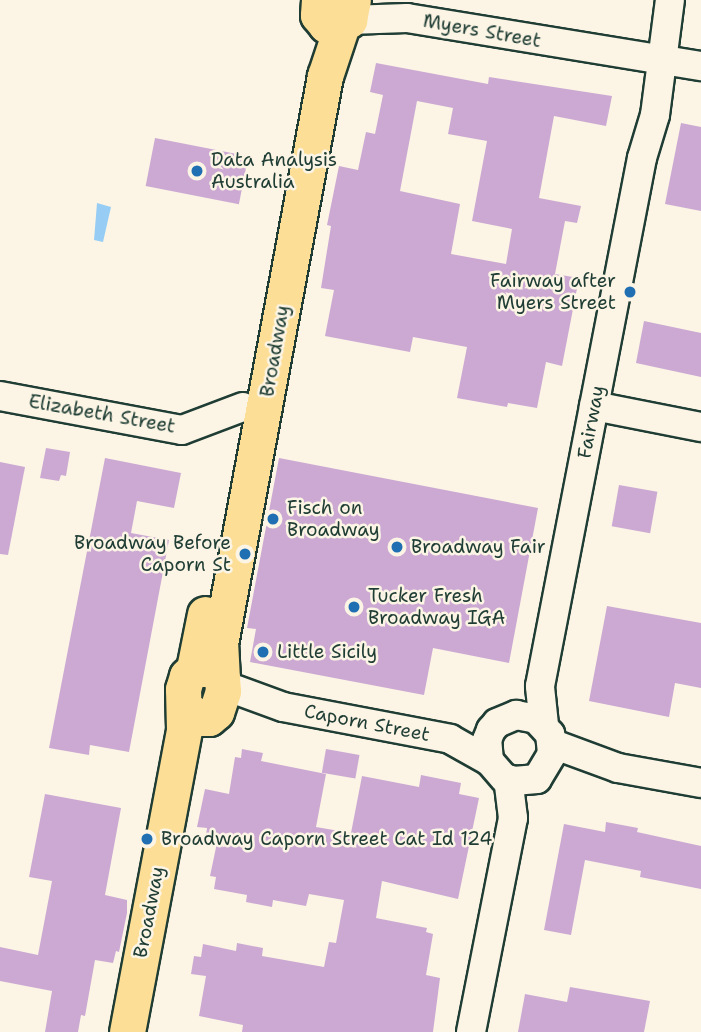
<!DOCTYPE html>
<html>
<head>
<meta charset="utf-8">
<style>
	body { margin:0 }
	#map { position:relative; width:701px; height:1032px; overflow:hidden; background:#fcf5e5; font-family:"Shantell Sans",sans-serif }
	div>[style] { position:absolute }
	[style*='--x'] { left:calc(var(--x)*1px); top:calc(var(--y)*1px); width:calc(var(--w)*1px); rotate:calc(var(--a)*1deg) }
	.water>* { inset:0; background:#97cdf5 }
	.building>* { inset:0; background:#cca9d3; transform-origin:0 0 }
	.roads { filter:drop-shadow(2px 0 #1f3d34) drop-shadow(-2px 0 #1f3d34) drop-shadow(0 2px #1f3d34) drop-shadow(0 -2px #1f3d34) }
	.minor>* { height:28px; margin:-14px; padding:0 14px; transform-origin:14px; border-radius:14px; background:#fcf5e5 }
	.major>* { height:35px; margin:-17.5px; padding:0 17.5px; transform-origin:17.5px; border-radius:17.5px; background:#fdde96 }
	.dots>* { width:19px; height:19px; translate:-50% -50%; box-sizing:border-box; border:4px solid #fcf5e5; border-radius:50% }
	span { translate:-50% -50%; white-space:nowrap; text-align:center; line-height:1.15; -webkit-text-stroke:5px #fcf5e5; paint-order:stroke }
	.street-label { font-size:19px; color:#1f3d34 }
	.poi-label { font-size:19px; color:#1f3d34 }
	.left { translate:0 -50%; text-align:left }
	.right { translate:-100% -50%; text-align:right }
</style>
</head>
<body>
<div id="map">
	<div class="water">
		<div style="clip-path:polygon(97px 203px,111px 207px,103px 242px,94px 240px)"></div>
	</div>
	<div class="building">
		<div style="clip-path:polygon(evenodd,376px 63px,488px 84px,489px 77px,612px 96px,606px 126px,554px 116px,539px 198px,581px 206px,577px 223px,565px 221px,555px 274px,579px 278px,562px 366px,546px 362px,537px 408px,508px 403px,507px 407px,457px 398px,467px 347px,413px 337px,410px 352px,325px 336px,334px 290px,321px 288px,331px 226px,327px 225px,339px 166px,358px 170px,366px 132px,375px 134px,383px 95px,370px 92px,376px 63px,417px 101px,453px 108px,448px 134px,487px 141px,472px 221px,512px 229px,506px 264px,451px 254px,460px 204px,400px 191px,417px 101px)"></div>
		<div style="clip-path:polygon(681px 123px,701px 127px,701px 211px,665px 204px)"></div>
		<div style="left:155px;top:138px;width:95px;height:49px;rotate:11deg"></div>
		<div style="clip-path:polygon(644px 321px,701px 333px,701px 377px,636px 363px)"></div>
		<div style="clip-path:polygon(46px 448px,70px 452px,66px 476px,61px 475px,59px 481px,40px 478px)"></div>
		<div style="clip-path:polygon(105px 458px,181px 473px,174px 508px,137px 501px,131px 533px,169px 540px,129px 752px,90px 745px,89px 755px,49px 748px)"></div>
		<div style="clip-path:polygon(279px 458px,538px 508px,509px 663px,433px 648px,424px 695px,250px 662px,256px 629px,247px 628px)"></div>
		<div style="clip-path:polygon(0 462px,25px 467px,8px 555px,0 554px)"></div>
		<div style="left:619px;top:485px;width:39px;height:42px;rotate:10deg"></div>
		<div style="clip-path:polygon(607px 606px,701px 623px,701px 688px,675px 683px,669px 717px,589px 701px)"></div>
		<div style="clip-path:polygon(242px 749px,263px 753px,261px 761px,326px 774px,316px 827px,351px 833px,362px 776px,419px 787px,421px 775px,461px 783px,459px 794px,479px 798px,458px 899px,382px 881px,376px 918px,427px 928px,426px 932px,433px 934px,426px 975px,440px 978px,433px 1032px,242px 1032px,243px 1025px,199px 1016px,206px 976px,191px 974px,194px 956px,201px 957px,203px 944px,236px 951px,237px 943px,263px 948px,262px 956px,324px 967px,329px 942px,336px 943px,344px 900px,309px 894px,306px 906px,273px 900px,272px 907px,246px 902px,247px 895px,214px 889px,216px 877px,210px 876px,218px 838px,206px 836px,207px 828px,197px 827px,205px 789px,229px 794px,235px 757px,241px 758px)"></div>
		<div style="left:326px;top:749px;width:34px;height:24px;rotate:10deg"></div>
		<div style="clip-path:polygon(45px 794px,121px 808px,105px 895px,127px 900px,127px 913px,119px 952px,116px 951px,113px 963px,95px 960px,85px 1016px,81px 1015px,78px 1032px,45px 1032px,52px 991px,0 981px,0 947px,38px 955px,52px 881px,29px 877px)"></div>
		<div style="clip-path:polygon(606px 822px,638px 828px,637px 832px,701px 846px,701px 889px,640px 877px,641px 871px,585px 860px,571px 935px,544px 930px,564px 824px,605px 832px)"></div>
		<div style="clip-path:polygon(570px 987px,650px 1001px,644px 1032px,518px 1032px,525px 994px,567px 1002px)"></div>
	</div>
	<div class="roads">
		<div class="minor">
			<div style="--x:349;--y:20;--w:58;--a:-2"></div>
			<div style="--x:407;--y:18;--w:298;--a:9.3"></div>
			<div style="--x:0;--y:396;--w:185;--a:10.6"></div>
			<div style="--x:182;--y:430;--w:65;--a:-20.7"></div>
			<div style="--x:594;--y:406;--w:109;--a:11.1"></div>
			<div style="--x:223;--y:685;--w:64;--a:20.1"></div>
			<div style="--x:283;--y:707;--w:170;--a:10.8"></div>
			<div style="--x:450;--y:739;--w:45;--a:29.4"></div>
			<div style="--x:516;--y:715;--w:20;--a:11"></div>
			<div style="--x:536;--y:719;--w:21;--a:47"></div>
			<div style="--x:550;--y:734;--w:20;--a:84"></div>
			<div style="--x:552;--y:754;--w:29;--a:121"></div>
			<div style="--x:537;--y:779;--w:23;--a:175"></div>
			<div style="--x:514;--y:781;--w:10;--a:-163"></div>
			<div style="--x:504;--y:778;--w:23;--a:-131"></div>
			<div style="--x:489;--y:761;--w:21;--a:-95"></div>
			<div style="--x:487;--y:740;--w:11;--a:-68"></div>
			<div style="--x:491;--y:730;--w:9;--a:-49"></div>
			<div style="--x:497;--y:723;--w:21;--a:-23"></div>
			<div style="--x:544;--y:725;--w:39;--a:-96"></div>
			<div style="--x:540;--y:686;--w:538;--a:-79.07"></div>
			<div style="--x:642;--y:158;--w:45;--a:-73.2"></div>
			<div style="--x:655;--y:115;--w:116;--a:-82.6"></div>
			<div style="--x:553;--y:744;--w:69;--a:20.3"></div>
			<div style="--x:618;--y:768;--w:84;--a:10.2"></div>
			<div style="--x:471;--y:1032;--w:218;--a:-78.9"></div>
			<div style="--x:513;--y:818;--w:39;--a:-97"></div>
		</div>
		<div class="major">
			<div style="--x:319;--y:0;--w:15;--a:94"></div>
			<div style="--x:318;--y:15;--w:13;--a:51"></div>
			<div style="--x:326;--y:25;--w:8;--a:14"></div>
			<div style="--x:334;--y:27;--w:17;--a:-25"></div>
			<div style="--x:349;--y:20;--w:20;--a:-79"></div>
			<div style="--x:194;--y:669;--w:56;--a:-78.7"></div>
			<div style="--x:222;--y:679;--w:35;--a:-93"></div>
			<div style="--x:220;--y:644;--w:578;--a:-79.53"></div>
			<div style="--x:325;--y:76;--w:54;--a:-71.6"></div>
			<div style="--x:127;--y:1032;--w:308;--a:-79.3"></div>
			<div style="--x:184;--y:729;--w:40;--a:-91.4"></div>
			<div style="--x:183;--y:689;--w:14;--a:-73"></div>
			<div style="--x:187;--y:676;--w:10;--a:-45"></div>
			<div style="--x:194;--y:669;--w:20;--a:0"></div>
			<div style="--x:214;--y:669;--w:13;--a:51"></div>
			<div style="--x:222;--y:679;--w:12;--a:85"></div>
			<div style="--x:223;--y:691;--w:22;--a:108"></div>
			<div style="--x:216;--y:712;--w:9;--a:139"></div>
			<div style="--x:209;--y:718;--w:9;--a:180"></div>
			<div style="--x:200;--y:718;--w:17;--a:-147"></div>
		</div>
	</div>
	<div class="dots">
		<div style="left:197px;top:171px;background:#1f6fb2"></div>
		<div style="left:630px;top:292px;background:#1f6fb2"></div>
		<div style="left:273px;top:519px;background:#1f6fb2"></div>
		<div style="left:397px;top:547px;background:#1f6fb2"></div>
		<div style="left:245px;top:554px;background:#1f6fb2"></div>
		<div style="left:354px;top:607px;background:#1f6fb2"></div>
		<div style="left:263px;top:652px;background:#1f6fb2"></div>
		<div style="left:147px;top:839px;background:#1f6fb2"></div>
	</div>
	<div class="street-label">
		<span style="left:482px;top:31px;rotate:10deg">Myers Street</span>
		<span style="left:275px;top:351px;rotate:-80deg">Broadway</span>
		<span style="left:102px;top:414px;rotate:10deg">Elizabeth Street</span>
		<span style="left:591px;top:422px;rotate:-79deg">Fairway</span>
		<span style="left:367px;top:723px;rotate:11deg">Caporn Street</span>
		<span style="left:149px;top:912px;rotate:-79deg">Broadway</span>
	</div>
	<div class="poi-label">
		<span class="left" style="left:211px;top:171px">Data Analysis<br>Australia</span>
		<span class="right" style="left:616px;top:292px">Fairway after<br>Myers Street</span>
		<span class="left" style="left:287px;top:519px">Fisch on<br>Broadway</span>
		<span class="right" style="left:231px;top:554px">Broadway Before<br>Caporn St</span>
		<span class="left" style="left:411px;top:547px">Broadway Fair</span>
		<span class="left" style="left:368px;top:607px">Tucker Fresh<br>Broadway IGA</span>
		<span class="left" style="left:277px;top:652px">Little Sicily</span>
		<span class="left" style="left:161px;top:839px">Broadway Caporn Street Cat Id 124</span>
	</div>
</div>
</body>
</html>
